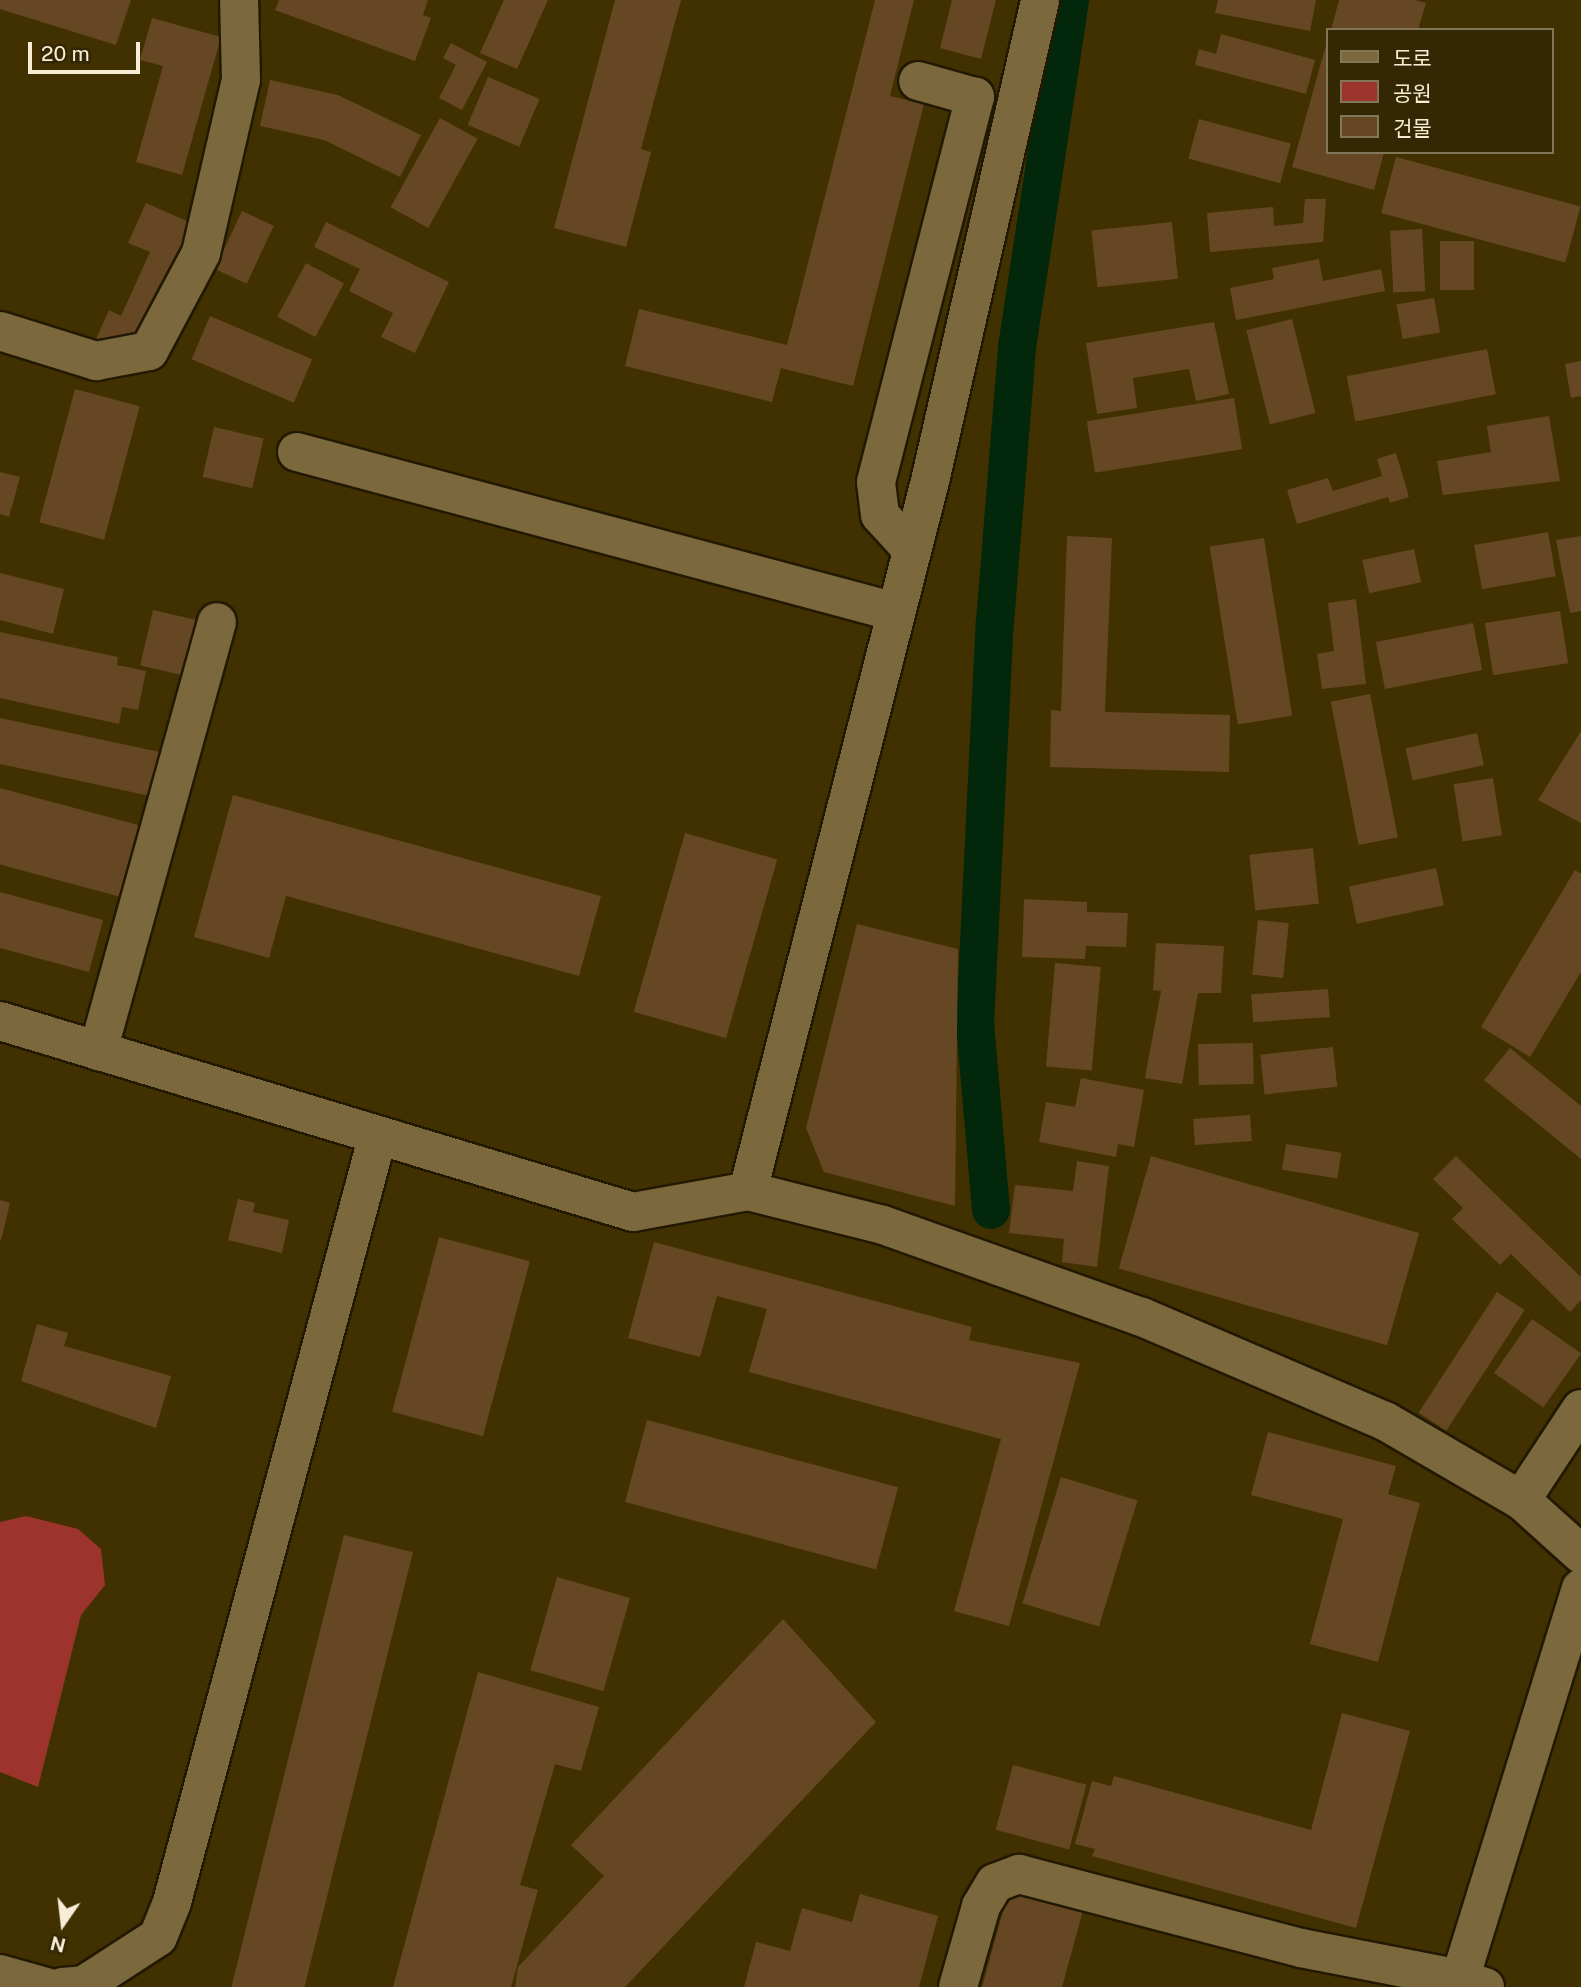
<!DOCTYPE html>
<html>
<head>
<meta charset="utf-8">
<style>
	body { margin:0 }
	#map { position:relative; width:1581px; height:1987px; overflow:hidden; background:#413000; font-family:"Public Sans","Noto Sans KR",sans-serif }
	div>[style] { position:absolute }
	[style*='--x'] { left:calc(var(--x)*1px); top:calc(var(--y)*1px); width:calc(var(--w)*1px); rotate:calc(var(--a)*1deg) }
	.green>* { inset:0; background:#9c342d }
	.canal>* { height:38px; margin:-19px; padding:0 19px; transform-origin:19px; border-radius:19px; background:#02270a }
	.building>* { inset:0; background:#664723; transform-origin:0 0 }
	.roads { filter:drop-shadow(2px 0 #221903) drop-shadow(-2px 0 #221903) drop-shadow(0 2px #221903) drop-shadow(0 -2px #221903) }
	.minor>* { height:38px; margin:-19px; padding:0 19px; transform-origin:19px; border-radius:19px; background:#7b683c }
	span { translate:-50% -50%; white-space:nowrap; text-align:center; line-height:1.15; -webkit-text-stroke:5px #342704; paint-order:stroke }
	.legend { position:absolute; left:1326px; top:28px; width:228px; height:126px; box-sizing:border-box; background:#342704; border:2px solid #827658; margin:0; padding:9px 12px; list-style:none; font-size:21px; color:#f7edd6 }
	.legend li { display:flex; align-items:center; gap:14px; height:35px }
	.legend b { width:35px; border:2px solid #827658 }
	.north { position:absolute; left:28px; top:1889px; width:70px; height:70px; -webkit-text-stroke:5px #342704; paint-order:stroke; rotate:194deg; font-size:19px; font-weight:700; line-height:28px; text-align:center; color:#f7edd6 }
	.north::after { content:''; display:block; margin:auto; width:24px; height:32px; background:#f7edd6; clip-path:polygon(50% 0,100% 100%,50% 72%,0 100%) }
	.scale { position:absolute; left:28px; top:42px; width:112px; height:32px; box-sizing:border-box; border:4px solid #f7edd6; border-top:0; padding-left:9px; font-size:21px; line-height:24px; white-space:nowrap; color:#f7edd6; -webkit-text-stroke:5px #342704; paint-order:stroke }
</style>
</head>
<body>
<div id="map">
	<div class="green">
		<div style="clip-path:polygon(26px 1516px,78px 1529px,101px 1549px,105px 1585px,81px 1615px,38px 1787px,0 1772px,0 1522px)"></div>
	</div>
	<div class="canal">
		<div style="--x:991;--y:1210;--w:186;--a:-94.9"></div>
		<div style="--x:975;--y:1025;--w:403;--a:-87.2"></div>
		<div style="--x:995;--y:622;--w:276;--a:-85.4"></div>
		<div style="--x:1017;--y:347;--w:351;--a:-81.3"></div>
	</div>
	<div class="building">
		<div style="clip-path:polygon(0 0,131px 0,116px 45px,0 9px)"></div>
		<div style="clip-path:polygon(279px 0,428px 0,423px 15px,431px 18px,415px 61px,275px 10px)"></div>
		<div style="clip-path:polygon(504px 0,548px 0,517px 69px,480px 53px)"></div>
		<div style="clip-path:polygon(615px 0,681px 0,641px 149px,651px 152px,626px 247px,554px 228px)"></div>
		<div style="clip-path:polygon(875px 0,914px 0,890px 96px,924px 104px,853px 386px,781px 368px,772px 402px,625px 366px,639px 309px,787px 345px)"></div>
		<div style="clip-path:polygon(952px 0,996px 0,981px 59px,940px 48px)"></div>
		<div style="clip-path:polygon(1218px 0,1316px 0,1310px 31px,1215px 13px)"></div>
		<div style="clip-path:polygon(1339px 0,1415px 0,1426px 3px,1418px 30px,1331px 30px)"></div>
		<div style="clip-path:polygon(152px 18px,221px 37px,182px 175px,136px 162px,163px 66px,140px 60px)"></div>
		<div style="clip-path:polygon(1221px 34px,1315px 60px,1306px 94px,1195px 65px,1199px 49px,1216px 54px)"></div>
		<div style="clip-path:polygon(451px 43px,487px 62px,462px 110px,439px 98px,456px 65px,443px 58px)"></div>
		<div style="clip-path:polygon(1326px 45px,1327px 152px,1384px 152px,1374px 190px,1292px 167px)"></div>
		<div style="left:488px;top:77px;width:56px;height:52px;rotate:23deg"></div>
		<div style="clip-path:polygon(270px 80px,338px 95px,421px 135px,400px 177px,324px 140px,260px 126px)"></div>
		<div style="left:440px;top:118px;width:43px;height:102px;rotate:29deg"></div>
		<div style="left:1199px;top:119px;width:95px;height:41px;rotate:15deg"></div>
		<div style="left:1396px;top:157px;width:191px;height:58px;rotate:15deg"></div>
		<div style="clip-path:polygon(1305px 199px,1326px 199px,1323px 242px,1210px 252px,1207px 213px,1273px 207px,1274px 226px,1303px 223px)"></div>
		<div style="clip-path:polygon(146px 203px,191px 223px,139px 340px,93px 346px,109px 310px,121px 316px,150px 252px,128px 243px)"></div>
		<div style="left:242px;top:211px;width:35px;height:64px;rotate:25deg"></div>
		<div style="clip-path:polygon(326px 222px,449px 282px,415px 353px,381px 337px,393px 313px,349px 291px,360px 269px,314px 247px)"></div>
		<div style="left:1172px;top:222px;width:57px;height:81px;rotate:84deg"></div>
		<div style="left:1422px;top:229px;width:62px;height:32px;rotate:87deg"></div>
		<div style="left:1440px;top:241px;width:34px;height:49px"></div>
		<div style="clip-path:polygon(1319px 259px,1323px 281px,1381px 269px,1385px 291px,1236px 320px,1230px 288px,1274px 279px,1272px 268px)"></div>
		<div style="left:306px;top:263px;width:43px;height:61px;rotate:28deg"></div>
		<div style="left:1434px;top:298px;width:35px;height:38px;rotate:80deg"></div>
		<div style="left:210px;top:316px;width:111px;height:47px;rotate:23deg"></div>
		<div style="left:1292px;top:319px;width:97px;height:47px;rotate:76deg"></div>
		<div style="clip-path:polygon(1214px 322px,1229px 394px,1196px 401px,1189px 369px,1133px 378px,1137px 408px,1097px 414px,1086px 343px)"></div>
		<div style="left:1487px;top:349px;width:46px;height:143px;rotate:79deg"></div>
		<div style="clip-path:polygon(1581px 361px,1581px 396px,1571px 398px,1565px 364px)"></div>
		<div style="left:75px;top:389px;width:67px;height:138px;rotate:15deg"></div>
		<div style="left:1234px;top:398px;width:52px;height:149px;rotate:81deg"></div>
		<div style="clip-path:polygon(1549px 416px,1560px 481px,1443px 495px,1437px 461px,1491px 452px,1487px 426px)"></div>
		<div style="left:214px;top:427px;width:51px;height:51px;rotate:13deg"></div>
		<div style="clip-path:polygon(1396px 453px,1409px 497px,1390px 503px,1388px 497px,1297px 524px,1287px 490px,1328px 478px,1333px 491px,1382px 476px,1377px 459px)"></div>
		<div style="clip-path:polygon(0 472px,20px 477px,9px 517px,0 514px)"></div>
		<div style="left:1548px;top:532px;width:45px;height:75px;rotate:80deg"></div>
		<div style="clip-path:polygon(1067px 536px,1112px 538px,1105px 712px,1230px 715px,1229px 772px,1050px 767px,1051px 710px,1061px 711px)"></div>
		<div style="clip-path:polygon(1581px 536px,1581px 611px,1570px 613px,1556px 540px)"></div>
		<div style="left:1264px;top:538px;width:180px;height:55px;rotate:81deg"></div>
		<div style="left:1414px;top:549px;width:34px;height:53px;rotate:78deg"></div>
		<div style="clip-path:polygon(0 573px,64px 589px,53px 634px,0 620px)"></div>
		<div style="clip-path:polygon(1356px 599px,1366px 684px,1322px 689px,1317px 654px,1334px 651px,1328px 603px)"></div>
		<div style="left:153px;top:610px;width:49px;height:57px;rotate:13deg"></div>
		<div style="left:1560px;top:611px;width:53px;height:76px;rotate:81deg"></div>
		<div style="left:1473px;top:623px;width:48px;height:99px;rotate:79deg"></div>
		<div style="clip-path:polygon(0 632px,118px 657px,117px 665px,146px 671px,138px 710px,122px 707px,119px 724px,0 698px)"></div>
		<div style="left:1370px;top:694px;width:146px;height:40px;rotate:79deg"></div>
		<div style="left:0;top:718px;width:167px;height:45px;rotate:12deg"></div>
		<div style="clip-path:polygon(1581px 731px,1581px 823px,1538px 800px)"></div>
		<div style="left:1477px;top:733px;width:33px;height:73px;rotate:78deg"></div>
		<div style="left:1493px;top:778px;width:58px;height:40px;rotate:81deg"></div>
		<div style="left:0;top:788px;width:144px;height:74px;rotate:15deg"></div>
		<div style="clip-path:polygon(233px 795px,601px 896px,579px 976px,286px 896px,269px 958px,194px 937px)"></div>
		<div style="left:685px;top:833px;width:96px;height:186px;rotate:16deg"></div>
		<div style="left:1313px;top:848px;width:56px;height:64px;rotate:84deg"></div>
		<div style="left:1436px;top:868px;width:38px;height:89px;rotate:78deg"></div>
		<div style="clip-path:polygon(1575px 870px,1581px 874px,1581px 972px,1530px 1057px,1481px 1027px)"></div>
		<div style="clip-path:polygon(0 892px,103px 920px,89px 972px,0 948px)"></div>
		<div style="clip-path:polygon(1024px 899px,1087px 902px,1087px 912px,1128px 913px,1126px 947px,1086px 946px,1085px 959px,1022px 957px)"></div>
		<div style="left:1258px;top:920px;width:31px;height:55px;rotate:6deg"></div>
		<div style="clip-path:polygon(857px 924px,958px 949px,955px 1206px,824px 1172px,806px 1128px)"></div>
		<div style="clip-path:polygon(1156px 943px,1224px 946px,1221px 993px,1198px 993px,1182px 1084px,1145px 1078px,1161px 991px,1153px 990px)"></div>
		<div style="left:1055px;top:963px;width:46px;height:104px;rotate:5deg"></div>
		<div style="left:1328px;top:989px;width:28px;height:77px;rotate:86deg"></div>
		<div style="left:1253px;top:1043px;width:41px;height:55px;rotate:89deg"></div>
		<div style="left:1333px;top:1047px;width:40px;height:73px;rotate:84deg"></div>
		<div style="clip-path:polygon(1510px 1048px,1581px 1106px,1581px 1159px,1484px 1080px)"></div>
		<div style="clip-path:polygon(1081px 1078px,1144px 1090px,1134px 1147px,1118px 1144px,1116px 1157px,1039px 1142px,1046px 1102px,1075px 1107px)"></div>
		<div style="left:1250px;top:1115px;width:26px;height:57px;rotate:86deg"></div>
		<div style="left:1286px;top:1144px;width:56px;height:26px;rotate:9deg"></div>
		<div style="left:1151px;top:1156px;width:279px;height:117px;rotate:16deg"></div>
		<div style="clip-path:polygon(1456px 1156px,1581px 1277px,1581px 1300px,1570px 1312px,1511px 1254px,1500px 1265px,1452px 1219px,1463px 1208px,1433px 1179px)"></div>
		<div style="clip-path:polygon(1077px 1161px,1109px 1166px,1097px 1267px,1062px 1262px,1064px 1239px,1009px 1233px,1015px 1185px,1073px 1191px)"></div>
		<div style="clip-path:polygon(238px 1199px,255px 1203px,253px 1212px,289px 1220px,282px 1253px,228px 1240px)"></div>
		<div style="clip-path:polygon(0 1200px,10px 1203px,1px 1240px,0 1239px)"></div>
		<div style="left:439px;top:1237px;width:94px;height:181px;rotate:15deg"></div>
		<div style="clip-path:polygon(654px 1242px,972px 1327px,969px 1340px,1080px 1363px,1009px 1626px,954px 1611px,1001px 1439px,749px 1372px,767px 1309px,717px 1296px,700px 1357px,628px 1338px)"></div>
		<div style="left:1497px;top:1292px;width:33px;height:144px;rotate:33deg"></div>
		<div style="left:1532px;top:1319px;width:60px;height:66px;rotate:35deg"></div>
		<div style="clip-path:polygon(37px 1324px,68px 1333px,64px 1346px,171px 1376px,156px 1428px,21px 1381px)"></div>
		<div style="left:647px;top:1420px;width:260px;height:85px;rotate:15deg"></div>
		<div style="clip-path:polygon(1268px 1432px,1396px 1466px,1388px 1494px,1420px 1503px,1378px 1662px,1310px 1644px,1343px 1519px,1251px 1495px)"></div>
		<div style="left:1061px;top:1477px;width:80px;height:132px;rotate:17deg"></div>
		<div style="left:344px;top:1535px;width:71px;height:466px;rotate:14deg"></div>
		<div style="left:557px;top:1577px;width:76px;height:97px;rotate:16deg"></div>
		<div style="clip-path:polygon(783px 1619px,876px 1722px,625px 1987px,515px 1987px,518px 1967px,604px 1876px,571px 1845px)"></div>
		<div style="clip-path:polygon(478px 1672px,599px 1707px,581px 1771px,555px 1764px,520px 1885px,538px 1890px,511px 1987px,393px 1987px)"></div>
		<div style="clip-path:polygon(1342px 1713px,1410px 1731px,1356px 1928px,1092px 1856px,1095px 1849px,1075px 1844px,1092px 1781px,1111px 1786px,1114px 1776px,1311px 1830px)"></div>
		<div style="left:1013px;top:1765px;width:76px;height:67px;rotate:15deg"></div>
		<div style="clip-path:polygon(1010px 1886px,1084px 1907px,1062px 1987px,982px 1987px)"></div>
		<div style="clip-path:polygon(860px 1894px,938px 1916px,919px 1987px,744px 1987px,756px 1942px,790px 1951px,802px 1908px,852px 1922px)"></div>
	</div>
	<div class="roads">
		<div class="minor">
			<div style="--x:0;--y:331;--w:101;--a:17.4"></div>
			<div style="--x:96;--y:361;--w:54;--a:-10.7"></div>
			<div style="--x:149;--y:351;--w:111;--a:-62"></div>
			<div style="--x:201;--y:253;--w:178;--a:-77"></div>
			<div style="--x:241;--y:80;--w:80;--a:-91.4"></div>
			<div style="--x:297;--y:452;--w:620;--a:14.96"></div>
			<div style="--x:912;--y:550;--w:47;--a:-132.4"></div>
			<div style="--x:880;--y:515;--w:33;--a:-97"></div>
			<div style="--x:876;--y:482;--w:398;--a:-75.6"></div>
			<div style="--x:975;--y:97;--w:59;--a:-164.3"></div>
			<div style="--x:0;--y:1021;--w:661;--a:16.79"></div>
			<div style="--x:633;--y:1212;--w:117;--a:-10.3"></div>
			<div style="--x:748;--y:1191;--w:139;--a:14.1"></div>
			<div style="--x:883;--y:1225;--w:275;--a:19.6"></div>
			<div style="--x:1142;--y:1317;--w:264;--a:23.2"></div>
			<div style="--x:1385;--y:1421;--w:157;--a:30.2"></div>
			<div style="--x:1521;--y:1500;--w:81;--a:42"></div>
			<div style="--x:98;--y:1051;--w:445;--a:-74.5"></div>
			<div style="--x:748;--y:1191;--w:733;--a:-75.62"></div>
			<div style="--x:930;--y:481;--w:493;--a:-77.1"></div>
			<div style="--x:1521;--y:1500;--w:109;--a:-56.6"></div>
			<div style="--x:0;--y:1974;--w:48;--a:15.8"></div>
			<div style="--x:62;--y:1987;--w:22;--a:-5"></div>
			<div style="--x:84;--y:1985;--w:88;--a:-33"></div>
			<div style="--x:158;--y:1937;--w:38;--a:-68"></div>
			<div style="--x:172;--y:1902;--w:794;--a:-74.97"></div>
			<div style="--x:958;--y:1987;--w:84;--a:-74.1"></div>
			<div style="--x:981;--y:1906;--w:27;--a:-59"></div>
			<div style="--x:995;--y:1883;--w:26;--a:-21"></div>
			<div style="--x:1019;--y:1874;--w:292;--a:14.7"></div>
			<div style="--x:1301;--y:1948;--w:162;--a:11"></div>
			<div style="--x:1485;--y:1987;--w:26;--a:-162"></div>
			<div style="--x:1460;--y:1979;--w:409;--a:-72.8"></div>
		</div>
	</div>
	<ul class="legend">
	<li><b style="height:9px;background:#7b683c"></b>도로</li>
	<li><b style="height:19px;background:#9c342d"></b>공원</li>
	<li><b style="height:19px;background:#664723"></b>건물</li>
	</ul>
	<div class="north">N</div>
	<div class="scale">20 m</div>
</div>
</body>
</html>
